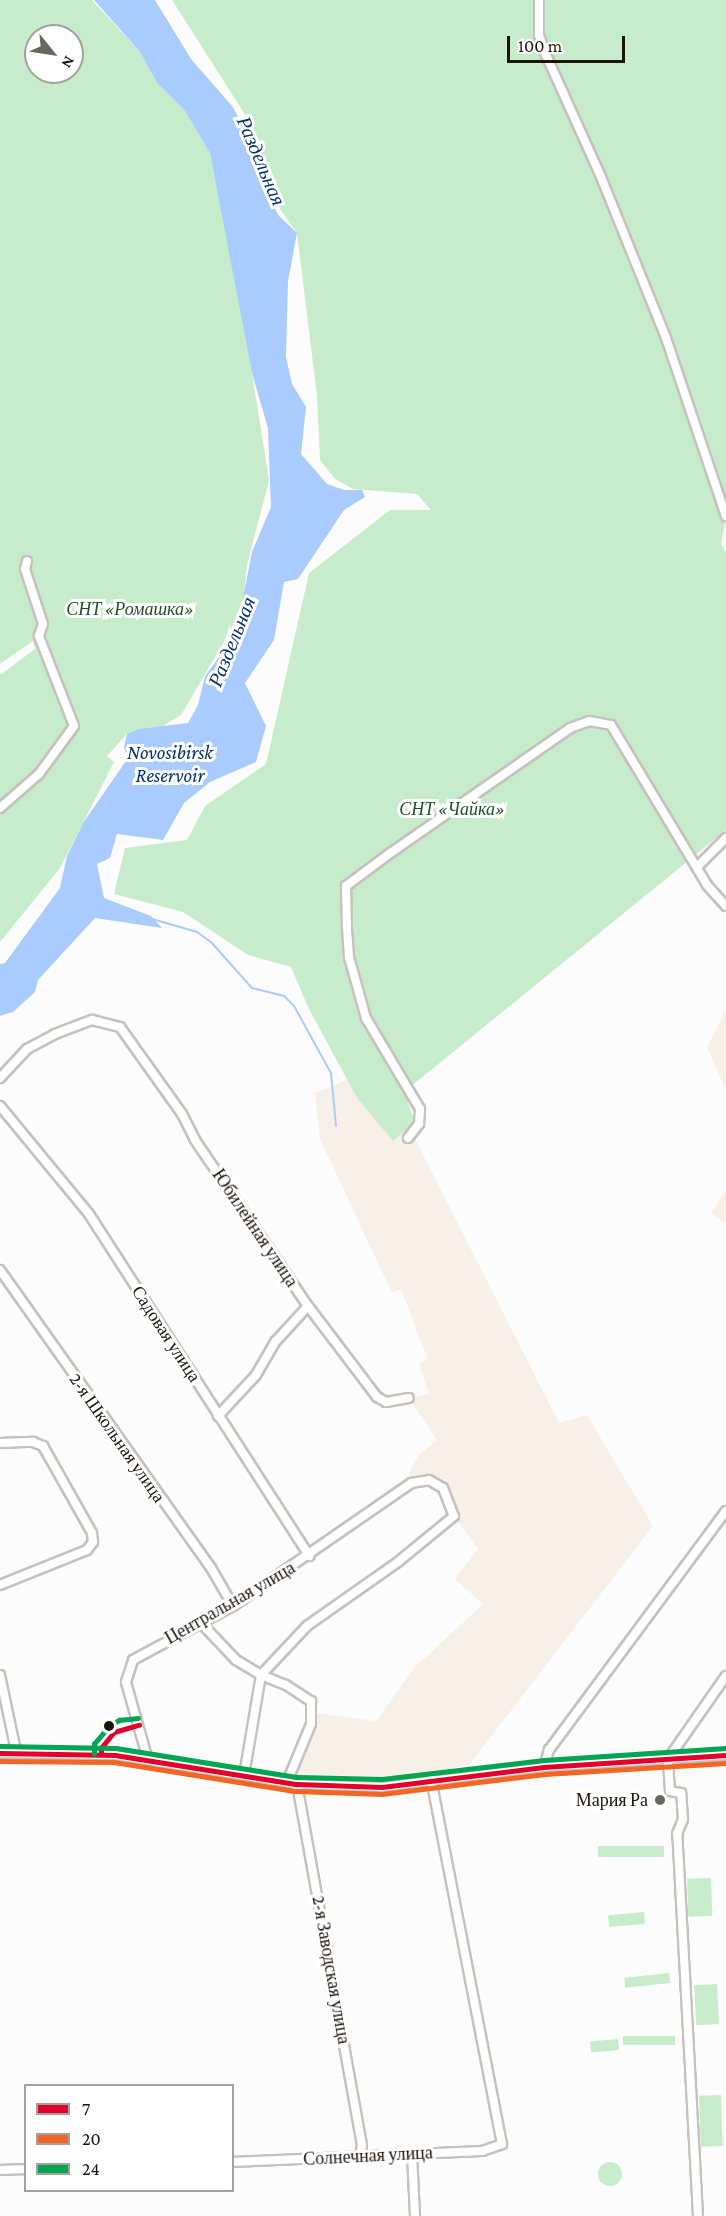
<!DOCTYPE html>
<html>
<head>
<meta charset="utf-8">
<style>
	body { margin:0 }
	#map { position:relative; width:726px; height:2216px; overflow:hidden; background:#fcfcfc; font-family:"Crimson Pro",serif }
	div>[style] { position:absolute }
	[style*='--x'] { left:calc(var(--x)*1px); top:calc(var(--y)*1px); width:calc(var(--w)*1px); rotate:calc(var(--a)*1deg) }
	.built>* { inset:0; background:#f7f0e9 }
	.green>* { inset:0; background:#c7eccc; transform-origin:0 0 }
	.round { border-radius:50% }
	.water>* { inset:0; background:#a9cbfd }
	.stream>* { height:2px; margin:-1px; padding:0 1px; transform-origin:1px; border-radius:1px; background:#a9cbfd }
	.roads { filter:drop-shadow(2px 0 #c6c1bd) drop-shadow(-2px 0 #c6c1bd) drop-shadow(0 2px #c6c1bd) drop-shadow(0 -2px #c6c1bd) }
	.minor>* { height:8px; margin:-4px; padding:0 4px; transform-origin:4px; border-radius:4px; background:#fff }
	.bus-1>* { height:4.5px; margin:-2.25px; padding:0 2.25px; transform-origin:2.25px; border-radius:2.25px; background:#e4002b }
	.bus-2>* { height:4.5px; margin:-2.25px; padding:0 2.25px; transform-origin:2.25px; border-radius:2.25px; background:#f26522 }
	.bus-3>* { height:4.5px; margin:-2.25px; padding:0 2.25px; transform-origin:2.25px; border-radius:2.25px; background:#00a651 }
	.dots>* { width:16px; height:16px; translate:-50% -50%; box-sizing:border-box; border:3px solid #fff; border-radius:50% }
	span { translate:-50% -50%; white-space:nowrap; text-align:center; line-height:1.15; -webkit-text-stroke:6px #fff; paint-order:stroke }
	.park-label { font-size:18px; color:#1d5027; font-style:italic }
	.street-label { font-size:18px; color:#1c130b }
	.poi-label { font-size:18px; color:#1c130b }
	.right { translate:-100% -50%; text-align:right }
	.water-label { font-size:20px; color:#04316f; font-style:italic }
	.legend { position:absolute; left:24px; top:2084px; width:210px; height:108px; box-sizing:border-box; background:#fff; border:2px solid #a4a19d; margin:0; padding:8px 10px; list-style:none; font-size:18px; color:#1c130b }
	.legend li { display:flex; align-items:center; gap:12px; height:30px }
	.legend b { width:30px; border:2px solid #a4a19d }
	.north { position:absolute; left:24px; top:24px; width:60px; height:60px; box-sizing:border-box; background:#fff; border:2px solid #a4a19d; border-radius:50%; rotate:120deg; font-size:16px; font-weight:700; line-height:24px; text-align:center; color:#1c130b }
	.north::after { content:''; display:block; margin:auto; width:21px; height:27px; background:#6a655f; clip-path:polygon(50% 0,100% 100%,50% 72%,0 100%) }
	.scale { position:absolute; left:507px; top:36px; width:118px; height:27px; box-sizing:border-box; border:3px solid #1c130b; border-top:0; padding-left:8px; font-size:18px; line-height:21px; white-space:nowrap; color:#1c130b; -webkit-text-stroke:4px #fff; paint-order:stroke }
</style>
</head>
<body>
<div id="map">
	<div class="built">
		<div style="clip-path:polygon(726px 1010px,726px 1090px,707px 1047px)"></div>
		<div style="clip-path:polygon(347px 1080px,357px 1098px,393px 1141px,409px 1127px,559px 1423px,587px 1415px,653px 1526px,470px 1764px,392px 1781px,295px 1776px,308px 1712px,376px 1721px,415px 1667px,483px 1604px,455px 1579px,478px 1549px,454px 1516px,443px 1488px,429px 1480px,411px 1483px,409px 1472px,419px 1455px,437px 1440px,409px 1398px,429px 1394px,419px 1364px,427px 1358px,401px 1289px,392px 1293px,320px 1139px,315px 1093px)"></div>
		<div style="clip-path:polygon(726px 1191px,726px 1224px,711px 1213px)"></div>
	</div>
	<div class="green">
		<div style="clip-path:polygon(evenodd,0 0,92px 0,140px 52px,157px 83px,185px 111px,210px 153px,238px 286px,269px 480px,247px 565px,241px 624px,236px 634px,232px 636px,230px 625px,224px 642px,181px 715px,161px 727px,127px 734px,107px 756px,114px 762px,60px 868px,0 942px,0 675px,35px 649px,33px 641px,0 664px,0 0,36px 36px,72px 36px,72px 72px,36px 72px,36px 36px)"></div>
		<div style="clip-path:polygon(172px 0,726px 0,726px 518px,721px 544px,726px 552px,726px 830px,404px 1092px,415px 1122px,393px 1141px,357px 1098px,308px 1007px,291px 967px,248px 955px,183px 912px,114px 894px,125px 848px,187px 840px,205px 806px,266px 764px,309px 573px,390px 510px,431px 510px,417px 494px,353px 489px,335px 479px,320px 460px,317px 396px,297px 233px,280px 209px,251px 124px)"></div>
		<div style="left:664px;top:1846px;width:11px;height:66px;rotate:90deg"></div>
		<div style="left:711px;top:1878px;width:38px;height:24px;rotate:88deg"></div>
		<div style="left:644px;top:1912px;width:12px;height:36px;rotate:85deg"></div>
		<div style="left:669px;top:1973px;width:10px;height:45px;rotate:84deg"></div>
		<div style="left:717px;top:1984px;width:40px;height:23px;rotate:87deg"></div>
		<div style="left:675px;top:2036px;width:9px;height:52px;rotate:90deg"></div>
		<div style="left:618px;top:2039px;width:11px;height:28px;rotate:85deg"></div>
		<div style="left:721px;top:2095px;width:51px;height:22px;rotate:88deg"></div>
		<div class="round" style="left:598px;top:2162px;width:24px;height:24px"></div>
	</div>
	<div class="water">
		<div style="clip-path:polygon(94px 0,155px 0,191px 59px,232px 106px,252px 141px,269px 198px,279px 216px,297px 233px,288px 281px,286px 357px,292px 384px,306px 407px,301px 454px,327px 484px,344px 490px,362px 490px,365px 497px,344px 510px,298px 579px,284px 582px,274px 640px,245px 683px,266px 726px,256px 762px,210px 782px,184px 803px,163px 840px,117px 834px,110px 858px,97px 864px,104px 898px,151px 916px,162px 928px,95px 918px,38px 980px,35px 992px,13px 1012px,0 1016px,0 964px,5px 963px,60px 888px,67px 856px,83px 823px,128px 758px,124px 747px,127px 734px,139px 729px,188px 723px,198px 705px,205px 676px,236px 634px,252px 552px,271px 507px,268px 428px,252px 373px,210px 153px,185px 111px,157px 83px,140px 52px)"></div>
	</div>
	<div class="stream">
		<div style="--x:152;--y:919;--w:47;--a:16.1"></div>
		<div style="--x:197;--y:932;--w:17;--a:36"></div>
		<div style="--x:211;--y:942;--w:62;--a:48.3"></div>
		<div style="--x:252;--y:988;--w:33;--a:14"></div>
		<div style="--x:284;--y:996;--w:14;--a:45"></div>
		<div style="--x:294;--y:1006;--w:77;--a:61.1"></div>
		<div style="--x:331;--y:1073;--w:53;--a:84.6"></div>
	</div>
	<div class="roads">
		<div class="minor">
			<div style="--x:539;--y:0;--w:35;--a:90"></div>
			<div style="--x:539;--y:35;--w:21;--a:71"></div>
			<div style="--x:546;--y:55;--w:134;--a:65.7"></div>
			<div style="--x:601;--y:177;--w:174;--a:68"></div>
			<div style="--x:666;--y:338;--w:188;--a:71.4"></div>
			<div style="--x:0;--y:808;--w:52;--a:-41.1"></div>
			<div style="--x:39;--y:774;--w:59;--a:-53.9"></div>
			<div style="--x:74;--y:726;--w:97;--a:-111.3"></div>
			<div style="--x:39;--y:636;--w:13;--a:-72"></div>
			<div style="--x:43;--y:624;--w:58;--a:-108.1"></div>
			<div style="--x:25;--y:569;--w:8;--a:-76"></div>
			<div style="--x:697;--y:867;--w:41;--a:-45"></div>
			<div style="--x:0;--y:1078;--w:40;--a:-47"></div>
			<div style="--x:27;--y:1049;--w:32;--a:-28"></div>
			<div style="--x:55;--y:1034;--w:40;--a:-21"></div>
			<div style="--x:92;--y:1020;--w:29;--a:14"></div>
			<div style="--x:120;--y:1027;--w:107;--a:54.5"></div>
			<div style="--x:182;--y:1114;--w:29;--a:63"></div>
			<div style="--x:195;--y:1140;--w:201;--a:55.8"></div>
			<div style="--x:308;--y:1306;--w:114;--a:52.8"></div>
			<div style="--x:377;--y:1397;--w:10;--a:29"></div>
			<div style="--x:386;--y:1402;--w:23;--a:-10"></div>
			<div style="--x:0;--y:1106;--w:140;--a:50.5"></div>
			<div style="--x:89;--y:1214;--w:407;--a:57.2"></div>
			<div style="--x:408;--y:1138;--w:18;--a:-52"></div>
			<div style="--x:419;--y:1124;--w:15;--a:-86"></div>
			<div style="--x:420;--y:1109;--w:106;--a:-120.7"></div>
			<div style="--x:366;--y:1018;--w:63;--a:-105.6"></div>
			<div style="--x:349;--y:957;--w:31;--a:-94"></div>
			<div style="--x:347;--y:926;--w:40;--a:-91.4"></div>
			<div style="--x:346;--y:886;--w:54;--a:-36.7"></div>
			<div style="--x:389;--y:854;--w:221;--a:-34.8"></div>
			<div style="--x:570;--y:728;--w:20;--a:-20"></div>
			<div style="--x:589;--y:721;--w:22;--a:10"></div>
			<div style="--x:611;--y:725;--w:187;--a:59"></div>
			<div style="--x:707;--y:885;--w:28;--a:48"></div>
			<div style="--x:0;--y:1270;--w:365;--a:54.7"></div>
			<div style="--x:211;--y:1568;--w:44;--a:59.9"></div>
			<div style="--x:218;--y:1416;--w:56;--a:-47.2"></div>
			<div style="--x:256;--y:1375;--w:39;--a:-60"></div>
			<div style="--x:276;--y:1341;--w:47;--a:-47.6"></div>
			<div style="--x:0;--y:1443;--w:33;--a:-2"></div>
			<div style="--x:33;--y:1442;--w:11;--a:22"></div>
			<div style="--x:43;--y:1446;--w:100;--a:60.6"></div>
			<div style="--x:92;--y:1533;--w:9;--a:84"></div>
			<div style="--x:93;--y:1542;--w:10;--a:127"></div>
			<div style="--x:87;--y:1550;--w:94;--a:158.1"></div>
			<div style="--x:201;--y:1623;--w:51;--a:46.6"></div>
			<div style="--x:236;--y:1660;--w:29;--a:31"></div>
			<div style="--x:261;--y:1675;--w:101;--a:99.6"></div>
			<div style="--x:0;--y:1675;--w:78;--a:78.1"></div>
			<div style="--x:0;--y:1753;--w:115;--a:1"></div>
			<div style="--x:115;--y:1755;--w:184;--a:9.1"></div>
			<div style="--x:297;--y:1784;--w:85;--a:2"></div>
			<div style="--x:382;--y:1787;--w:163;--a:-7"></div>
			<div style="--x:544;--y:1767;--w:182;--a:-3.8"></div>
			<div style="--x:148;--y:1760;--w:81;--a:-105.8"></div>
			<div style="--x:126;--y:1682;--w:23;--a:-72"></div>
			<div style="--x:133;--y:1660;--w:114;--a:-28.4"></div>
			<div style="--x:233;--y:1606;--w:216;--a:-34.6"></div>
			<div style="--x:411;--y:1483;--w:18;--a:-9"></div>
			<div style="--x:429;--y:1480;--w:16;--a:30"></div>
			<div style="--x:443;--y:1488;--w:30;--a:69"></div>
			<div style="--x:454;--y:1516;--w:72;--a:140.6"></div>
			<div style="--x:398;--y:1562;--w:111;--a:144.9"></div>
			<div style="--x:307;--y:1626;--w:67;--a:133.2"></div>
			<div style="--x:261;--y:1675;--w:27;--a:22"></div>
			<div style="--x:286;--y:1685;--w:30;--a:33"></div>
			<div style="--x:311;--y:1701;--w:23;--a:90"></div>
			<div style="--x:311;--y:1724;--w:63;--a:112.5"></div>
			<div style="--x:544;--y:1767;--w:18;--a:-74"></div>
			<div style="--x:549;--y:1750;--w:297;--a:-53.5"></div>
			<div style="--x:297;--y:1784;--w:367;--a:79.8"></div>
			<div style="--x:362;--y:2145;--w:11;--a:100"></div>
			<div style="--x:412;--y:2154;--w:62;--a:87.2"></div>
			<div style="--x:232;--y:2162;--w:250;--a:-2.5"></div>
			<div style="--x:482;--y:2151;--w:21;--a:-19"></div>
			<div style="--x:502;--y:2144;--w:372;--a:-101"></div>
			<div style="--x:0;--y:2170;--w:26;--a:-2"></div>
			<div style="--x:698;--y:2216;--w:383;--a:-93.1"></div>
			<div style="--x:677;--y:1834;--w:16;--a:-68"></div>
			<div style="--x:683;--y:1819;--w:26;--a:-94"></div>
			<div style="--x:681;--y:1793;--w:11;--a:-170"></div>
			<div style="--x:670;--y:1791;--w:32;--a:-94"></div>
			<div style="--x:668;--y:1759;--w:101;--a:-55.1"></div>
		</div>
	</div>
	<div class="bus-1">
		<div style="--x:0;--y:1753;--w:115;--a:1"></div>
		<div style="--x:115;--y:1755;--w:184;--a:9.1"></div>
		<div style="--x:297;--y:1784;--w:85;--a:2"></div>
		<div style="--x:382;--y:1787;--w:163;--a:-7"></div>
		<div style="--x:544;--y:1767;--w:182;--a:-3.8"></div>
		<div style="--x:101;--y:1754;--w:6;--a:-90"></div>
		<div style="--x:101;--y:1748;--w:21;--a:-51"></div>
		<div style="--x:114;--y:1732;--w:26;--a:-16"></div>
	</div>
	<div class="bus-2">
		<div style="--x:0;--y:1761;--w:114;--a:0.5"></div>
		<div style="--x:114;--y:1762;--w:184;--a:9.1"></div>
		<div style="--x:296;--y:1791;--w:86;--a:2"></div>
		<div style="--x:382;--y:1794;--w:164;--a:-7"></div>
		<div style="--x:545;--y:1774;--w:181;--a:-3.5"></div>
	</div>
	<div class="bus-3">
		<div style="--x:0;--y:1746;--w:116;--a:1"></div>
		<div style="--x:116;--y:1748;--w:184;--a:9.1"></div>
		<div style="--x:298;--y:1777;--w:84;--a:1.4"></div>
		<div style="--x:382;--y:1779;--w:163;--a:-6.7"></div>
		<div style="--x:544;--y:1760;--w:182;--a:-3.8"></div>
		<div style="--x:94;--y:1754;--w:10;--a:-90"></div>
		<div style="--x:94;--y:1744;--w:23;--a:-50"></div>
		<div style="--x:109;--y:1726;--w:12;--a:-31"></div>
		<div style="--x:119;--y:1720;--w:19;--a:-6"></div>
	</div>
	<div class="dots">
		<div style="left:109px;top:1726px;background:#1c130b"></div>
		<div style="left:660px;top:1800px;background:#6a655f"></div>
	</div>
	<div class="park-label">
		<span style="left:130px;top:609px">СНТ «Ромашка»</span>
		<span style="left:452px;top:809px">СНТ «Чайка»</span>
	</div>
	<div class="street-label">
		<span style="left:255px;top:1228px;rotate:56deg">Юбилейная улица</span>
		<span style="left:166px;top:1334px;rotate:57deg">Садовая улица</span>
		<span style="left:117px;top:1438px;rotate:55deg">2-я Школьная улица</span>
		<span style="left:230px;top:1603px;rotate:-30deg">Центральная улица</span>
		<span style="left:331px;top:1970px;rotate:80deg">2-я Заводская улица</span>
		<span style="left:368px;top:2156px;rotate:-3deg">Солнечная улица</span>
	</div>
	<div class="poi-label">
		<span class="right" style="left:648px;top:1800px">Мария Ра</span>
	</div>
	<div class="water-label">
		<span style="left:261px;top:161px;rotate:67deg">Раздельная</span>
		<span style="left:232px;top:642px;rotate:-68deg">Раздельная</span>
		<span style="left:170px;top:764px">Novosibirsk<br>Reservoir</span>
	</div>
	<ul class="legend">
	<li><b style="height:8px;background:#e4002b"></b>7</li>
	<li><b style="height:8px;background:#f26522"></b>20</li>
	<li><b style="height:8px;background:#00a651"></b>24</li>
	</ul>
	<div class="north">N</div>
	<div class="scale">100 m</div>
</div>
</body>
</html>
